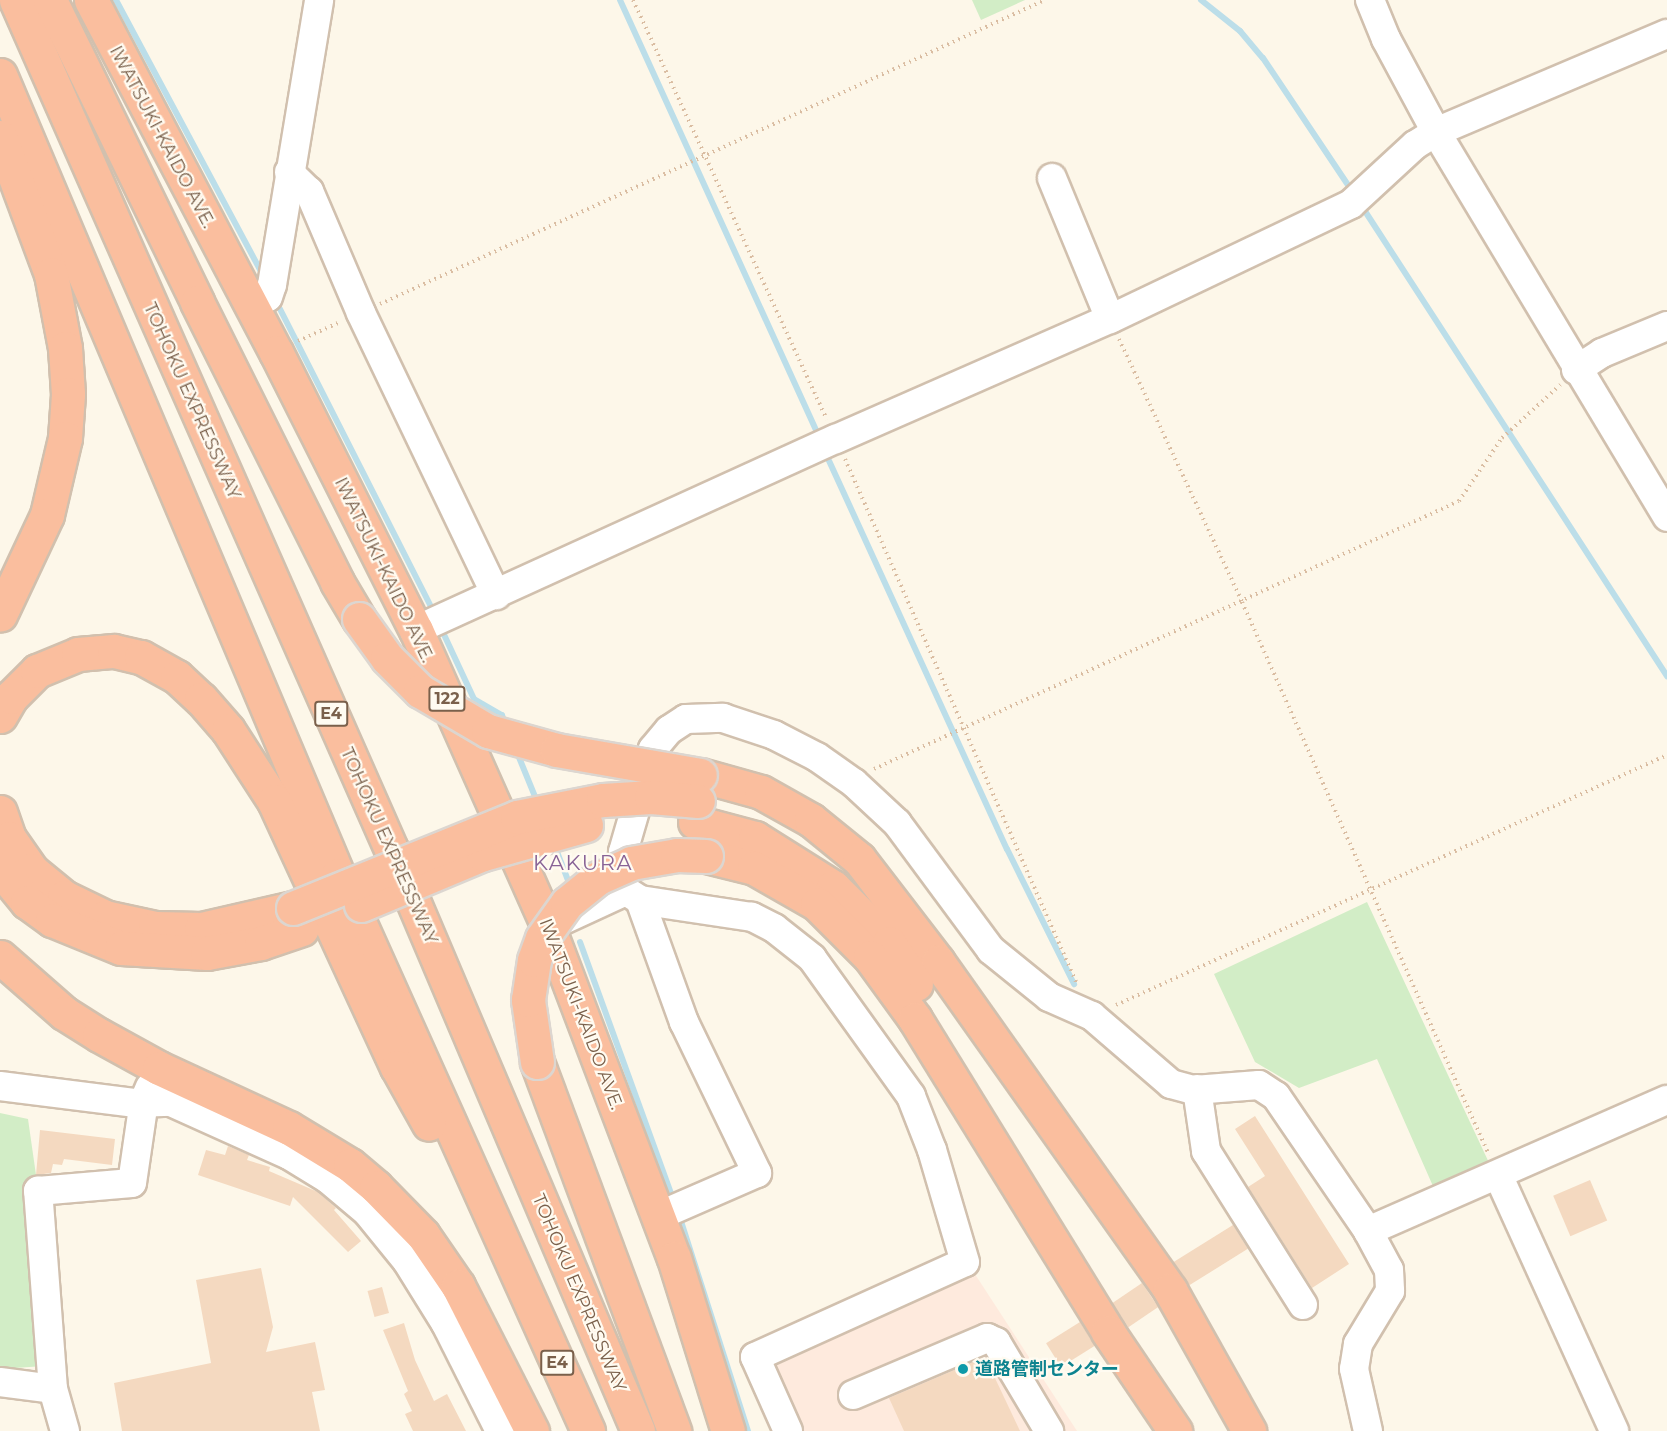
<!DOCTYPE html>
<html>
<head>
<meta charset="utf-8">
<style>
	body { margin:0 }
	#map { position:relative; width:1667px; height:1431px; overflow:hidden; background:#fdf7e9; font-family:Montserrat,"Noto Sans JP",sans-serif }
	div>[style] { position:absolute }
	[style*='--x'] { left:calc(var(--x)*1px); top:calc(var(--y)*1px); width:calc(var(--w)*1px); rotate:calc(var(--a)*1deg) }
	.commercial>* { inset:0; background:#feeadd }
	.green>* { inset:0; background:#d2edc6 }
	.stream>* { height:6px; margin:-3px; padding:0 3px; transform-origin:3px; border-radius:3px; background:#bcdee9 }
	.building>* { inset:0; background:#f4d9c0; transform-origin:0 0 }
	.path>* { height:4px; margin-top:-2px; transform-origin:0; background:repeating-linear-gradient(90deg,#dabda2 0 1.5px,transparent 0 6px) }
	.roads { filter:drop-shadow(2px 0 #d1c0ae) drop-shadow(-2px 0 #d1c0ae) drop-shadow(0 2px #d1c0ae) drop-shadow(0 -2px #d1c0ae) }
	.minor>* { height:28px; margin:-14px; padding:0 14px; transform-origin:14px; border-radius:14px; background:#fff }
	.highway>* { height:33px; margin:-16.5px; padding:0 16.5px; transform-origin:16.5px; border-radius:16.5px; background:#fabe9e }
	.bridges { filter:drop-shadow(2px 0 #dcd6d0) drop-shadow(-2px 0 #dcd6d0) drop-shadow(0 2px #dcd6d0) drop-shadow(0 -2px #dcd6d0) }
	.highway-bridge>* { height:33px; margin:-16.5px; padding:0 16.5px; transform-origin:16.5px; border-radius:16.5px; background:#fabe9e }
	.dots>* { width:16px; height:16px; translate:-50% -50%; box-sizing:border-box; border:3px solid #fffbf1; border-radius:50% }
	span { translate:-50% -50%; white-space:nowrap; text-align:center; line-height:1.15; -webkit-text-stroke:4.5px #fffbf1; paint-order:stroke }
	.shield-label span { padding:2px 4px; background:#fffbf1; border:2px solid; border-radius:4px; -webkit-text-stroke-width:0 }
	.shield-label { font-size:16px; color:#7a604b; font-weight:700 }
	.street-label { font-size:18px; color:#7a604b }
	.culture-label { font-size:18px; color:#0d838f; font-weight:700 }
	.left { translate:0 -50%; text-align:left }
	.quarter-label { font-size:21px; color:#896396; letter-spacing:1.5px }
</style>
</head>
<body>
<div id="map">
	<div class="commercial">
		<div style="clip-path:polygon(971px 1268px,1077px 1431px,796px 1431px,770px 1371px,772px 1358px)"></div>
	</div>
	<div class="green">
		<div style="clip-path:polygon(972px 0,1025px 0,981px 20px)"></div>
		<div style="clip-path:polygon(1367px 902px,1491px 1167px,1436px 1193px,1377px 1059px,1299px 1088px,1255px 1062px,1214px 974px)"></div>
		<div style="clip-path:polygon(0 1113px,28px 1119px,36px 1175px,27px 1179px,44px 1366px,0 1369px)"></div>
	</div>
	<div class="stream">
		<div style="--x:116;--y:0;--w:310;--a:61.9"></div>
		<div style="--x:620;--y:0;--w:480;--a:65.5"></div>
		<div style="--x:1201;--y:0;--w:50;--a:38.5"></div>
		<div style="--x:1240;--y:31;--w:35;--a:50"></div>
		<div style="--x:1263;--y:58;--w:160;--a:56.2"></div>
		<div style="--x:1361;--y:205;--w:562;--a:56.99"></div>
		<div style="--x:280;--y:309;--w:342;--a:63.1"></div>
		<div style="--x:825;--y:452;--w:437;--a:65.4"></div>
		<div style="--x:1007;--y:849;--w:151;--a:63.6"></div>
		<div style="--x:440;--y:626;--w:81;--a:65"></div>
		<div style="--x:474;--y:699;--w:32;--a:30"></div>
		<div style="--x:502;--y:715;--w:9;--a:72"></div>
		<div style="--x:516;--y:750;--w:58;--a:67.8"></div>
		<div style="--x:554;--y:844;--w:47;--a:68.9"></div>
		<div style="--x:580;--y:942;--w:276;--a:70.1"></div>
		<div style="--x:679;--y:1215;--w:227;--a:72.3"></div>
	</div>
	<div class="building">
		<div style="clip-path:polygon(1255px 1116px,1349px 1264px,1312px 1288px,1248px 1187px,1265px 1176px,1235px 1129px)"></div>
		<div style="clip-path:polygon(40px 1130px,115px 1139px,112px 1165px,64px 1159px,62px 1165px,53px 1164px,51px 1173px,36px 1175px)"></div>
		<div style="clip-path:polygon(228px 1146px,249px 1155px,247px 1160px,270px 1167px,269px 1171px,318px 1192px,336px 1208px,334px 1210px,361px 1241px,348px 1252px,293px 1197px,290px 1206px,198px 1175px,206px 1150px,225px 1155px)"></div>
		<div style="left:1590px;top:1180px;width:44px;height:40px;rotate:67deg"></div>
		<div style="left:1233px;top:1225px;width:28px;height:70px;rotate:58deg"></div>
		<div style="clip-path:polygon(261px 1268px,273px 1327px,266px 1352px,315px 1342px,325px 1390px,312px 1392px,320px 1431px,122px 1431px,114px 1383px,211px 1363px,196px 1280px)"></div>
		<div style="left:1142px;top:1283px;width:29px;height:36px;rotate:56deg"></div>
		<div style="left:382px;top:1287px;width:27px;height:15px;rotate:75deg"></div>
		<div style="left:1080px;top:1322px;width:28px;height:40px;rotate:58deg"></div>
		<div style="clip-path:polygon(404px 1323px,415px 1360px,434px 1401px,447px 1394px,466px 1431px,413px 1431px,405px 1414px,412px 1411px,404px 1394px,408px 1391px,383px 1330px)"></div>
		<div style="clip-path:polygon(985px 1357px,1020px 1431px,904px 1431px,889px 1398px)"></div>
	</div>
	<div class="path">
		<div style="--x:633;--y:0;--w:462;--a:65.2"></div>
		<div style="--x:380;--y:304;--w:731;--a:-24.57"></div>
		<div style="--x:1119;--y:339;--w:290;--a:64.9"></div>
		<div style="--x:1242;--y:602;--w:606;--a:65.93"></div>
		<div style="--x:298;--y:341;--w:46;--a:-24.3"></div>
		<div style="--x:845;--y:459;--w:574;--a:66.16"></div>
		<div style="--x:874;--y:769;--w:643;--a:-24.61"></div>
		<div style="--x:1459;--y:501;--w:76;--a:-55.7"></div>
		<div style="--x:1502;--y:438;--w:79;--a:-42.4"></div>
		<div style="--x:1116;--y:1005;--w:605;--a:-24.4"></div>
	</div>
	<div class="roads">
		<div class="minor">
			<div style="--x:1370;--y:0;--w:42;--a:67.7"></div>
			<div style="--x:1386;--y:39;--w:106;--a:61.7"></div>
			<div style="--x:1436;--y:132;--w:449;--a:59"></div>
			<div style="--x:289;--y:172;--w:28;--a:44"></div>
			<div style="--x:309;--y:191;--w:133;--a:66.9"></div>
			<div style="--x:361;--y:313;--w:313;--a:64.4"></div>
			<div style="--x:1052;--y:178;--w:152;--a:67.6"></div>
			<div style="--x:252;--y:308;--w:19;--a:-35"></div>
			<div style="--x:268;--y:297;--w:13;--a:-72"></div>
			<div style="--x:272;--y:285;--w:289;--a:-80.6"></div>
			<div style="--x:1576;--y:370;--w:31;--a:-33"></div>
			<div style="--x:1602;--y:353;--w:70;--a:-22.6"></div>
			<div style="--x:416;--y:630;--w:461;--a:-24.5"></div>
			<div style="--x:836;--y:439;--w:299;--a:-23.7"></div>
			<div style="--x:1110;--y:319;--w:267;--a:-25.5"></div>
			<div style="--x:1351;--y:204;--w:87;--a:-42.7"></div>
			<div style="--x:1415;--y:145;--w:25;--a:-32"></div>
			<div style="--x:1436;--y:132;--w:251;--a:-23"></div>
			<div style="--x:640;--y:900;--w:130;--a:70.2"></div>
			<div style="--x:684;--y:1022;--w:168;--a:64.2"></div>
			<div style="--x:757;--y:1173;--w:108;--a:156.5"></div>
			<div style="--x:550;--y:926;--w:84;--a:-24.7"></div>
			<div style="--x:0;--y:1086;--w:135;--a:7.2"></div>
			<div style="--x:134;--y:1103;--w:37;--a:-2"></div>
			<div style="--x:171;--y:1102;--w:129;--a:24.2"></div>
			<div style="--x:289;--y:1155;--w:46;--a:31.6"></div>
			<div style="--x:328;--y:1179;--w:51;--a:40.2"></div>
			<div style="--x:367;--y:1212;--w:63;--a:50.8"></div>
			<div style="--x:407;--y:1261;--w:74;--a:58.2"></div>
			<div style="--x:446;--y:1324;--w:120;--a:63.2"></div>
			<div style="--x:1197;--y:1089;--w:63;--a:81.7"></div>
			<div style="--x:1206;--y:1151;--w:182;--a:57.8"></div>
			<div style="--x:1499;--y:1177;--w:279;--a:65.6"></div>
			<div style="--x:1368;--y:1231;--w:326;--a:-23.7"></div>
			<div style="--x:0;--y:1382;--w:53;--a:7.5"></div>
			<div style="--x:853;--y:1395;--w:146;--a:-23"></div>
			<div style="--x:987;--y:1338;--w:10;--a:24"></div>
			<div style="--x:996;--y:1342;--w:104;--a:59.2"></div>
			<div style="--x:65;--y:1431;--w:44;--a:-105.9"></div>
			<div style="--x:53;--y:1389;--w:199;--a:-94.3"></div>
			<div style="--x:38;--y:1191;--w:94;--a:-4.9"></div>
			<div style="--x:132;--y:1183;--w:83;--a:-81.7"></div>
			<div style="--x:144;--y:1101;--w:15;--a:-67"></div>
			<div style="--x:788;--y:1431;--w:81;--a:-114"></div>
			<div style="--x:755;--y:1357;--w:230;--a:-24.3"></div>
			<div style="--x:965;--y:1262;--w:117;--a:-106.4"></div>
			<div style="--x:932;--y:1150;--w:58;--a:-111.3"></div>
			<div style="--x:911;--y:1096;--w:170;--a:-125.7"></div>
			<div style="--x:812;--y:958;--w:48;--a:-141.7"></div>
			<div style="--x:774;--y:928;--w:25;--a:-153"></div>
			<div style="--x:752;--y:917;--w:113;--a:-171.4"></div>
			<div style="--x:640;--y:900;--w:17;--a:-147"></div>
			<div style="--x:626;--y:891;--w:11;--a:-117"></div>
			<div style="--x:621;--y:881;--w:29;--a:-86"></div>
			<div style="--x:623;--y:852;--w:107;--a:-73.8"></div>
			<div style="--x:653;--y:749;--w:25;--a:-50"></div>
			<div style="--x:669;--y:730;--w:20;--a:-33"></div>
			<div style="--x:686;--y:719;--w:37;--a:-2"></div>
			<div style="--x:723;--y:718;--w:54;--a:18.4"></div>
			<div style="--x:774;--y:735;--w:48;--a:27.1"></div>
			<div style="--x:817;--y:757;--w:45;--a:35.1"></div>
			<div style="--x:854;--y:783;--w:59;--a:42.9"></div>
			<div style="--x:897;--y:823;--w:158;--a:53.5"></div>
			<div style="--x:991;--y:950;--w:75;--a:39"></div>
			<div style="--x:1049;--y:997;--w:47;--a:23.8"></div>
			<div style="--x:1092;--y:1016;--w:104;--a:40.7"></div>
			<div style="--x:1171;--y:1084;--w:24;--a:15"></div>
			<div style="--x:1194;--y:1090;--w:65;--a:-4.4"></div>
			<div style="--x:1259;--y:1085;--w:20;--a:33"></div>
			<div style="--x:1276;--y:1096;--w:163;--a:55.7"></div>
			<div style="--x:1368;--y:1231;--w:44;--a:61.7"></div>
			<div style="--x:1389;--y:1270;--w:21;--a:87"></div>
			<div style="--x:1390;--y:1291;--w:62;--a:121.1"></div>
			<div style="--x:1358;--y:1344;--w:25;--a:99"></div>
			<div style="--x:1354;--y:1369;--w:64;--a:77.3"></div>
		</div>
		<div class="highway">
			<div style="--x:16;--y:0;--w:928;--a:66.17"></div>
			<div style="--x:391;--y:849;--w:632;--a:67"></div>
			<div style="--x:50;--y:0;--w:336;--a:64"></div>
			<div style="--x:197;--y:302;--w:313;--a:63.4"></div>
			<div style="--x:337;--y:582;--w:43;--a:59.3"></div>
			<div style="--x:91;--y:0;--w:398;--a:62.3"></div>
			<div style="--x:276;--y:352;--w:311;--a:63.3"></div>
			<div style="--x:416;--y:630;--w:325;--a:66"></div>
			<div style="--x:548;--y:927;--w:354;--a:69.2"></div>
			<div style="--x:674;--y:1258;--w:181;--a:72.7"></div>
			<div style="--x:0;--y:75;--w:868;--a:67.1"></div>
			<div style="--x:338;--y:875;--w:610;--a:65.79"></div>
			<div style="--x:0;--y:137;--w:146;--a:69.6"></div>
			<div style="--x:51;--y:274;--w:75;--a:79.3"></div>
			<div style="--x:65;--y:348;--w:46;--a:86.3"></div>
			<div style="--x:68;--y:394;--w:44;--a:93.9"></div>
			<div style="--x:65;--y:438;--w:79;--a:103.2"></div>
			<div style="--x:47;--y:515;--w:110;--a:115.2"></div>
			<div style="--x:0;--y:716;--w:22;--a:-60"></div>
			<div style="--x:11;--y:697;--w:37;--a:-45"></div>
			<div style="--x:37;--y:671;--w:44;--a:-22.5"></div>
			<div style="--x:78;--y:654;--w:36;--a:-5"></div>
			<div style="--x:114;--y:651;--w:28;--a:13"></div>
			<div style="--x:141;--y:657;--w:41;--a:29.1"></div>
			<div style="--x:177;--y:677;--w:33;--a:43"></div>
			<div style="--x:201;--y:699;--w:41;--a:48.9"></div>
			<div style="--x:228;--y:730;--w:85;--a:57.1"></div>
			<div style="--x:274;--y:801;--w:293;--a:65.2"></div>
			<div style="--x:397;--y:1067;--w:65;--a:60.7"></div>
			<div style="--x:700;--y:775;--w:63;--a:15.6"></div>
			<div style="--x:761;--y:792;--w:57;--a:29.2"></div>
			<div style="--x:811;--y:820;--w:62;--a:39.1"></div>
			<div style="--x:859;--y:859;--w:130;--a:52.5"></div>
			<div style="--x:938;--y:962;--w:402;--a:54.7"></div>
			<div style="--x:1170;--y:1290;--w:162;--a:60.7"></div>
			<div style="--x:0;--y:812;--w:28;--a:71"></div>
			<div style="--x:9;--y:838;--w:39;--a:55"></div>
			<div style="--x:31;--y:870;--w:43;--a:39.3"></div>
			<div style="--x:64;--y:897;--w:46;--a:26"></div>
			<div style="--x:105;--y:917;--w:51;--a:12.4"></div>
			<div style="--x:155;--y:928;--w:46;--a:1.2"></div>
			<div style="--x:201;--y:929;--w:94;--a:-12.9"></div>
			<div style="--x:695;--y:822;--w:62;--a:14.9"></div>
			<div style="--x:755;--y:838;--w:92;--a:32.1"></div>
			<div style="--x:833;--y:887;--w:79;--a:45"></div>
			<div style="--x:889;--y:943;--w:49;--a:56.6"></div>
			<div style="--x:706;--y:856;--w:49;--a:14"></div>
			<div style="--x:754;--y:868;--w:73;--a:29.7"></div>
			<div style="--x:817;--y:904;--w:75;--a:45"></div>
			<div style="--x:870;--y:957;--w:77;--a:54"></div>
			<div style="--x:915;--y:1019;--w:368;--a:58.3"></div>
			<div style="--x:1108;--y:1332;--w:120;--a:55.9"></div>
			<div style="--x:0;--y:869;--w:43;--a:50.7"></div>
			<div style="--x:27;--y:902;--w:31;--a:36"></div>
			<div style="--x:52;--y:920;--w:74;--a:22.1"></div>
			<div style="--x:121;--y:948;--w:86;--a:3.3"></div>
			<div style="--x:207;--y:953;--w:55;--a:-10.5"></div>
			<div style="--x:261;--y:943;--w:43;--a:-18.9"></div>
			<div style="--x:0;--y:957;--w:85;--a:41.2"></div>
			<div style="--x:64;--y:1013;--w:41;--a:32.2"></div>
			<div style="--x:99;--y:1035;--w:68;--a:28.8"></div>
			<div style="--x:159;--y:1068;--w:143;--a:24.8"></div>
			<div style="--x:289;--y:1128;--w:71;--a:31.2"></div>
			<div style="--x:350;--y:1165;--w:34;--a:40"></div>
			<div style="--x:376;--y:1187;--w:67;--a:45.6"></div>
			<div style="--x:423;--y:1235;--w:62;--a:55.5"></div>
			<div style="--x:458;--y:1286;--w:163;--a:63"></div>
			<div style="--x:537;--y:1062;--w:394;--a:69.6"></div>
		</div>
	</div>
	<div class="bridges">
		<div class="highway-bridge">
			<div style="--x:359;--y:619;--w:48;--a:54.3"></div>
			<div style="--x:387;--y:658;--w:47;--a:45"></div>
			<div style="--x:420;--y:691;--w:79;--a:30.5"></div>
			<div style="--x:488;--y:731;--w:72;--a:15.4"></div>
			<div style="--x:557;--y:750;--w:145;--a:9.9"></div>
			<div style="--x:361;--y:905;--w:132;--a:-22.7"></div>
			<div style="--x:483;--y:854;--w:107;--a:-15.7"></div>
			<div style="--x:293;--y:908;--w:242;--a:-22.1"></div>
			<div style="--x:517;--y:817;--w:88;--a:-11.2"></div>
			<div style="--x:603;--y:800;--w:48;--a:-3.6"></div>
			<div style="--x:651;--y:797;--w:47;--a:4.9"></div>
			<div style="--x:537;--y:1062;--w:63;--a:-98.3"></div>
			<div style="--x:528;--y:1000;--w:40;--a:-81.5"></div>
			<div style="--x:534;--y:960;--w:23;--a:-70"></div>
			<div style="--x:542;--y:938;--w:43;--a:-54.5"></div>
			<div style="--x:567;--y:903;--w:40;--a:-39"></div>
			<div style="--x:598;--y:878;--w:36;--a:-24"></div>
			<div style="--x:631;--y:863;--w:47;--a:-9.9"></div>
			<div style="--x:677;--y:855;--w:29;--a:2"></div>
		</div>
	</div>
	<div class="dots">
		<div style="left:963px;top:1369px;background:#0f9aa8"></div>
	</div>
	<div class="shield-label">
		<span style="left:447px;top:699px">122</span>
		<span style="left:331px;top:714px">E4</span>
		<span style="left:557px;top:1363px">E4</span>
	</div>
	<div class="street-label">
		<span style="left:162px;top:137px;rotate:62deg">IWATSUKI-KAIDO AVE.</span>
		<span style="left:192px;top:401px;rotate:66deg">TOHOKU EXPRESSWAY</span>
		<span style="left:384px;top:570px;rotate:64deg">IWATSUKI-KAIDO AVE.</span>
		<span style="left:389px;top:846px;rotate:66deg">TOHOKU EXPRESSWAY</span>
		<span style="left:581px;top:1014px;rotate:69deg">IWATSUKI-KAIDO AVE.</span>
		<span style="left:579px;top:1293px;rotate:67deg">TOHOKU EXPRESSWAY</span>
	</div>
	<div class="culture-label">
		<span class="left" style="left:975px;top:1369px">道路管制センター</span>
	</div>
	<div class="quarter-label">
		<span style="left:583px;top:863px">KAKURA</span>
	</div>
</div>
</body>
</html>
